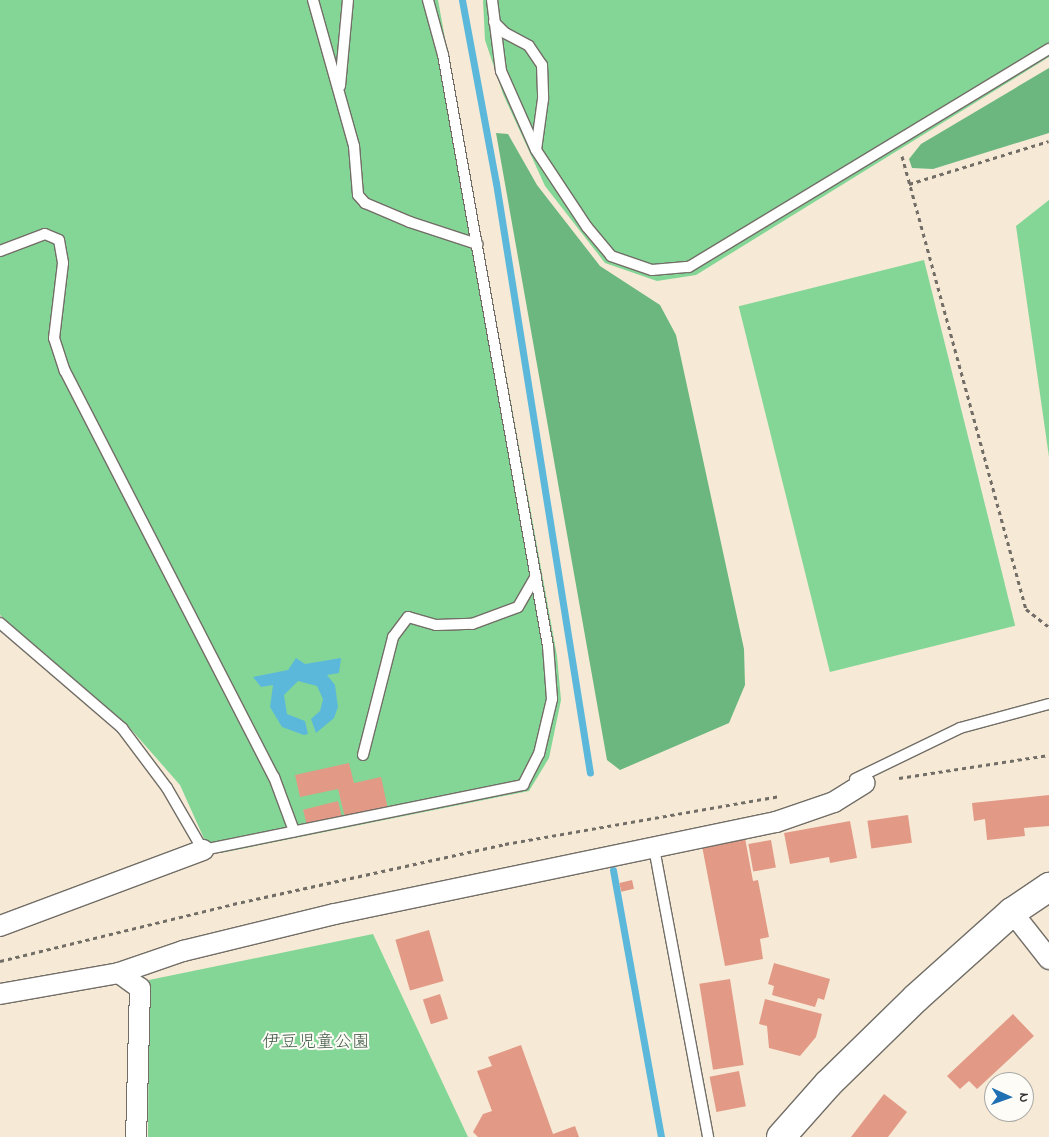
<!DOCTYPE html>
<html>
<head>
<meta charset="utf-8">
<style>
	body { margin:0 }
	#map { position:relative; width:1049px; height:1137px; overflow:hidden; background:#f6ead6; font-family:"Indie Flower","Klee One",sans-serif }
	div>[style] { position:absolute }
	[style*='--x'] { left:calc(var(--x)*1px); top:calc(var(--y)*1px); width:calc(var(--w)*1px); rotate:calc(var(--a)*1deg) }
	.green>* { inset:0; background:#84d696; transform-origin:0 0 }
	.forest>* { inset:0; background:#6bb77f }
	.water>* { inset:0; background:#5cb8da }
	.stream>* { height:7px; margin:-3.5px; padding:0 3.5px; transform-origin:3.5px; border-radius:3.5px; background:#5cb8da }
	.building>* { inset:0; background:#e29a87; transform-origin:0 0 }
	.path>* { height:3px; margin-top:-1.5px; transform-origin:0; background:repeating-linear-gradient(90deg,#726e67 0 4px,transparent 0 8px) }
	.roads { filter:drop-shadow(1px 0 #726e67) drop-shadow(-1px 0 #726e67) drop-shadow(0 1px #726e67) drop-shadow(0 -1px #726e67) }
	.lane>* { height:10px; margin:-5px; padding:0 5px; transform-origin:5px; border-radius:5px; background:#fff }
	.street>* { height:20px; margin:-10px; padding:0 10px; transform-origin:10px; border-radius:10px; background:#fff }
	.secondary>* { height:28px; margin:-14px; padding:0 14px; transform-origin:14px; border-radius:14px; background:#fff }
	span { translate:-50% -50%; white-space:nowrap; text-align:center; line-height:1.15; -webkit-text-stroke:4px #fdfcf7; paint-order:stroke }
	.park-label { font-size:18px; color:#465e4b }
	.north { position:absolute; left:984px; top:1072px; width:50px; height:50px; box-sizing:border-box; background:#fdfcf7; border:1px solid #a9a8a5; border-radius:50%; rotate:92deg; font-size:14px; font-weight:700; line-height:20px; text-align:center; color:#2b2b2b }
	.north::after { content:''; display:block; margin:auto; width:18px; height:22px; background:#1f6fb2; clip-path:polygon(50% 0,100% 100%,50% 72%,0 100%) }
</style>
</head>
<body>
<div id="map">
	<div class="green">
		<div style="clip-path:polygon(0 0,438px 0,557px 656px,561px 700px,549px 758px,529px 791px,221px 853px,206px 843px,180px 785px,129px 727px,0 615px)"></div>
		<div style="clip-path:polygon(483px 0,1049px 0,1049px 57px,696px 275px,657px 281px,605px 263px,545px 186px,503px 94px,485px 40px)"></div>
		<div style="clip-path:polygon(1049px 200px,1049px 457px,1016px 226px)"></div>
		<div style="left:924px;top:260px;width:377px;height:191px;rotate:76deg"></div>
		<div style="clip-path:polygon(373px 934px,468px 1137px,148px 1137px,149px 980px)"></div>
	</div>
	<div class="forest">
		<div style="clip-path:polygon(1049px 68px,1049px 133px,933px 169px,912px 168px,909px 159px,921px 144px)"></div>
		<div style="clip-path:polygon(496px 133px,508px 134px,537px 185px,600px 266px,660px 305px,676px 335px,744px 649px,745px 685px,729px 723px,620px 770px,607px 760px)"></div>
	</div>
	<div class="water">
		<div style="clip-path:polygon(296px 658px,305px 664px,341px 658px,339px 673px,327px 675px,335px 685px,338px 707px,334px 718px,316px 733px,311px 719px,320px 711px,323px 699px,317px 686px,298px 681px,284px 695px,287px 714px,305px 721px,308px 734px,304px 735px,282px 727px,270px 707px,273px 685px,261px 687px,253px 677px,288px 670px)"></div>
	</div>
	<div class="stream">
		<div style="--x:462;--y:0;--w:186;--a:79.5"></div>
		<div style="--x:496;--y:183;--w:597;--a:80.95"></div>
		<div style="--x:613;--y:870;--w:271;--a:79.8"></div>
	</div>
	<div class="building">
		<div style="clip-path:polygon(349px 763px,354px 783px,381px 777px,388px 809px,345px 818px,338px 789px,300px 797px,295px 775px)"></div>
		<div style="clip-path:polygon(1049px 795px,1049px 826px,1024px 828px,1025px 836px,987px 840px,985px 819px,974px 821px,972px 803px)"></div>
		<div style="left:338px;top:801px;width:16px;height:36px;rotate:76deg"></div>
		<div style="left:908px;top:815px;width:28px;height:41px;rotate:82deg"></div>
		<div style="clip-path:polygon(850px 821px,857px 858px,830px 863px,829px 857px,790px 864px,784px 833px)"></div>
		<div style="clip-path:polygon(745px 838px,753px 881px,758px 880px,769px 937px,760px 939px,763px 959px,725px 966px,702px 846px)"></div>
		<div style="left:771px;top:840px;width:28px;height:23px;rotate:80deg"></div>
		<div style="left:632px;top:880px;width:9px;height:13px;rotate:77deg"></div>
		<div style="left:429px;top:930px;width:53px;height:35px;rotate:74deg"></div>
		<div style="clip-path:polygon(774px 963px,830px 979px,824px 1000px,818px 998px,815px 1007px,772px 995px,774px 986px,768px 984px)"></div>
		<div style="left:730px;top:979px;width:87px;height:31px;rotate:81deg"></div>
		<div style="left:440px;top:994px;width:26px;height:18px;rotate:72deg"></div>
		<div style="clip-path:polygon(765px 999px,822px 1014px,816px 1037px,800px 1056px,769px 1048px,767px 1026px,759px 1024px)"></div>
		<div style="clip-path:polygon(1013px 1014px,1034px 1036px,977px 1089px,969px 1081px,960px 1089px,947px 1076px)"></div>
		<div style="clip-path:polygon(521px 1045px,553px 1134px,575px 1126px,579px 1137px,478px 1137px,473px 1132px,483px 1114px,492px 1111px,477px 1071px,492px 1066px,488px 1057px)"></div>
		<div style="left:739px;top:1071px;width:36px;height:30px;rotate:79deg"></div>
		<div style="clip-path:polygon(884px 1094px,907px 1112px,888px 1137px,851px 1137px)"></div>
	</div>
	<div class="path">
		<div style="--x:902;--y:156;--w:470;--a:74.7"></div>
		<div style="--x:1026;--y:609;--w:29;--a:38"></div>
		<div style="--x:909;--y:184;--w:146;--a:-17.1"></div>
		<div style="--x:899;--y:778;--w:152;--a:-8.7"></div>
		<div style="--x:0;--y:961;--w:240;--a:-13.7"></div>
		<div style="--x:233;--y:904;--w:279;--a:-12.4"></div>
		<div style="--x:505;--y:844;--w:278;--a:-9.9"></div>
	</div>
	<div class="roads">
		<div class="lane">
			<div style="--x:313;--y:0;--w:152;--a:74.3"></div>
			<div style="--x:354;--y:146;--w:49;--a:85.3"></div>
			<div style="--x:358;--y:195;--w:11;--a:49"></div>
			<div style="--x:365;--y:203;--w:49;--a:22.9"></div>
			<div style="--x:410;--y:222;--w:71;--a:18.2"></div>
			<div style="--x:492;--y:0;--w:72;--a:82.8"></div>
			<div style="--x:501;--y:71;--w:86;--a:66.1"></div>
			<div style="--x:536;--y:150;--w:92;--a:56.5"></div>
			<div style="--x:587;--y:227;--w:38;--a:50"></div>
			<div style="--x:611;--y:256;--w:43;--a:18.9"></div>
			<div style="--x:652;--y:270;--w:37;--a:-5"></div>
			<div style="--x:689;--y:267;--w:421;--a:-31.2"></div>
			<div style="--x:494;--y:22;--w:16;--a:45"></div>
			<div style="--x:505;--y:33;--w:27;--a:28"></div>
			<div style="--x:529;--y:46;--w:23;--a:56"></div>
			<div style="--x:542;--y:65;--w:34;--a:88"></div>
			<div style="--x:543;--y:99;--w:51;--a:97.8"></div>
			<div style="--x:340;--y:86;--w:86;--a:-84.7"></div>
			<div style="--x:0;--y:251;--w:48;--a:-20.7"></div>
			<div style="--x:45;--y:234;--w:15;--a:23"></div>
			<div style="--x:59;--y:240;--w:23;--a:80"></div>
			<div style="--x:63;--y:263;--w:76;--a:96.8"></div>
			<div style="--x:54;--y:338;--w:35;--a:72"></div>
			<div style="--x:65;--y:371;--w:457;--a:62.8"></div>
			<div style="--x:274;--y:777;--w:58;--a:69.7"></div>
			<div style="--x:0;--y:623;--w:161;--a:40.7"></div>
			<div style="--x:122;--y:728;--w:75;--a:53.1"></div>
			<div style="--x:167;--y:788;--w:72;--a:59.9"></div>
			<div style="--x:203;--y:850;--w:327;--a:-11.5"></div>
			<div style="--x:523;--y:785;--w:35;--a:-63"></div>
			<div style="--x:539;--y:754;--w:57;--a:-76.7"></div>
			<div style="--x:552;--y:699;--w:53;--a:-94.3"></div>
			<div style="--x:548;--y:646;--w:600;--a:-100.07"></div>
			<div style="--x:443;--y:55;--w:57;--a:-105.3"></div>
			<div style="--x:363;--y:755;--w:122;--a:-75.7"></div>
			<div style="--x:393;--y:637;--w:25;--a:-53"></div>
			<div style="--x:408;--y:617;--w:29;--a:16"></div>
			<div style="--x:436;--y:625;--w:36;--a:-2"></div>
			<div style="--x:472;--y:624;--w:49;--a:-20.3"></div>
			<div style="--x:518;--y:607;--w:36;--a:-60"></div>
			<div style="--x:855;--y:779;--w:117;--a:-25.9"></div>
			<div style="--x:960;--y:728;--w:92;--a:-15.1"></div>
			<div style="--x:654;--y:848;--w:294;--a:79.4"></div>
		</div>
		<div class="street">
			<div style="--x:1012;--y:912;--w:60;--a:51.8"></div>
			<div style="--x:0;--y:926;--w:217;--a:-20.5"></div>
			<div style="--x:119;--y:973;--w:68;--a:-19"></div>
			<div style="--x:183;--y:951;--w:156;--a:-13.7"></div>
			<div style="--x:335;--y:914;--w:450;--a:-11.8"></div>
			<div style="--x:776;--y:822;--w:61;--a:-19"></div>
			<div style="--x:834;--y:802;--w:36;--a:-32"></div>
			<div style="--x:0;--y:994;--w:121;--a:-10"></div>
			<div style="--x:119;--y:973;--w:26;--a:36"></div>
			<div style="--x:140;--y:988;--w:149;--a:91.5"></div>
		</div>
		<div class="secondary">
			<div style="--x:781;--y:1137;--w:71;--a:-48.4"></div>
			<div style="--x:828;--y:1084;--w:123;--a:-44.3"></div>
			<div style="--x:916;--y:998;--w:129;--a:-41.9"></div>
			<div style="--x:1012;--y:912;--w:45;--a:-34"></div>
		</div>
	</div>
	<div class="park-label">
		<span style="left:316px;top:1043px">伊豆児童公園</span>
	</div>
	<div class="north">N</div>
</div>
</body>
</html>
